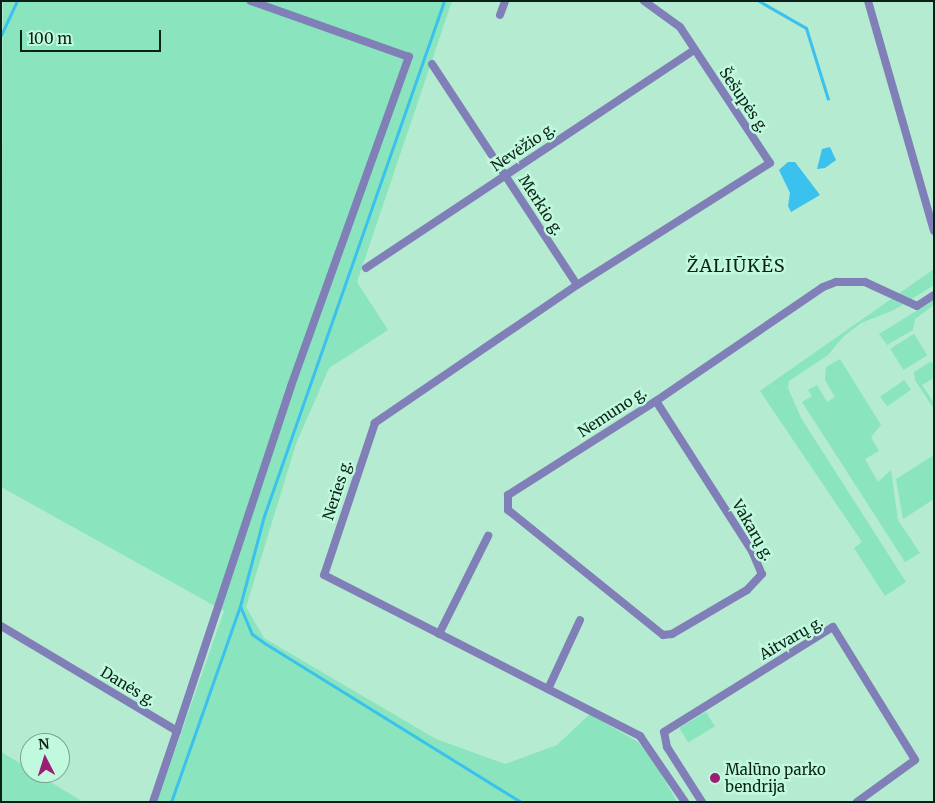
<!DOCTYPE html>
<html>
<head>
<meta charset="utf-8">
<style>
	body { margin:0 }
	#map { position:relative; width:935px; height:803px; overflow:hidden; background:#b4ebd1; font-family:Merriweather,serif }
	div>[style] { position:absolute }
	[style*='--x'] { left:calc(var(--x)*1px); top:calc(var(--y)*1px); width:calc(var(--w)*1px); rotate:calc(var(--a)*1deg) }
	.green>* { inset:0; background:#8ae4bd; transform-origin:0 0 }
	.water>* { inset:0; background:#3ac1ed }
	.stream>* { height:3px; margin:-1.5px; padding:0 1.5px; transform-origin:1.5px; border-radius:1.5px; background:#3ac1ed }
	.minor>* { height:8px; margin:-4px; padding:0 4px; transform-origin:4px; border-radius:4px; background:#807fb7 }
	.dots>* { width:14px; height:14px; translate:-50% -50%; box-sizing:border-box; border:2px solid #c1f9de; border-radius:50% }
	span { translate:-50% -50%; white-space:nowrap; text-align:center; line-height:1.15; -webkit-text-stroke:5px #c1f9de; paint-order:stroke }
	.street-label { font-size:15px; color:#0b2118 }
	.poi-label { font-size:15px; color:#0b2118 }
	.left { translate:0 -50%; text-align:left }
	.quarter-label { font-size:18px; color:#0b2118; letter-spacing:1px }
	.frame { position:absolute; inset:0; border:2px solid #0b2118; pointer-events:none }
	.north { position:absolute; left:20px; top:733px; width:50px; height:50px; box-sizing:border-box; background:#c1f9de; border:1px solid #78a38f; border-radius:50%; rotate:355deg; font-size:14px; font-weight:700; line-height:20px; text-align:center; color:#0b2118 }
	.north::after { content:''; display:block; margin:auto; width:18px; height:22px; background:#9b1e74; clip-path:polygon(50% 0,100% 100%,50% 72%,0 100%) }
	.scale { position:absolute; left:20px; top:30px; width:141px; height:22px; box-sizing:border-box; border:2px solid #0b2118; border-top:0; padding-left:6px; font-size:15px; line-height:18px; white-space:nowrap; color:#0b2118; -webkit-text-stroke:4px #c1f9de; paint-order:stroke }
</style>
</head>
<body>
<div id="map">
	<div class="green">
		<div style="clip-path:polygon(3px 1px,452px 1px,357px 282px,388px 330px,329px 368px,296px 444px,246px 607px,264px 638px,436px 739px,505px 764px,557px 745px,590px 714px,638px 742px,654px 761px,677px 802px,157px 802px,224px 611px,1px 487px)"></div>
		<div style="clip-path:polygon(934px 269px,934px 285px,894px 310px,861px 323px,844px 336px,828px 355px,789px 381px,788px 388px,801px 418px,906px 582px,885px 596px,854px 548px,862px 542px,760px 391px)"></div>
		<div style="clip-path:polygon(934px 300px,934px 305px,915px 319px,913px 330px,887px 345px,879px 334px)"></div>
		<div style="left:914px;top:334px;width:25px;height:28px;rotate:58deg"></div>
		<div style="clip-path:polygon(840px 359px,881px 425px,871px 437px,879px 451px,865px 459px,878px 482px,891px 470px,898px 520px,920px 553px,905px 562px,802px 402px,812px 396px,808px 390px,817px 385px,827px 402px,835px 397px,825px 380px,826px 367px)"></div>
		<div style="clip-path:polygon(930px 362px,934px 363px,934px 378px,922px 385px,934px 403px,934px 409px,915px 380px,914px 372px)"></div>
		<div style="left:904px;top:380px;width:12px;height:29px;rotate:55deg"></div>
		<div style="clip-path:polygon(934px 455px,934px 499px,903px 519px,896px 479px)"></div>
		<div style="left:706px;top:712px;width:17px;height:31px;rotate:59deg"></div>
		<div style="clip-path:polygon(1px 752px,30px 769px,30px 773px,36px 773px,83px 802px,1px 802px)"></div>
	</div>
	<div class="water">
		<div style="clip-path:polygon(830px 147px,836px 160px,825px 168px,817px 169px,822px 149px)"></div>
		<div style="clip-path:polygon(788px 162px,795px 162px,820px 195px,791px 212px,788px 206px,790px 193px,779px 170px)"></div>
	</div>
	<div class="stream">
		<div style="--x:759;--y:1;--w:54;--a:29.9"></div>
		<div style="--x:806;--y:28;--w:74;--a:72.8"></div>
		<div style="--x:1;--y:35;--w:38;--a:-65"></div>
		<div style="--x:240;--y:606;--w:30;--a:67"></div>
		<div style="--x:252;--y:634;--w:17;--a:36"></div>
		<div style="--x:266;--y:644;--w:300;--a:31.8"></div>
		<div style="--x:171;--y:802;--w:208;--a:-70.6"></div>
		<div style="--x:240;--y:606;--w:93;--a:-75.1"></div>
		<div style="--x:264;--y:516;--w:546;--a:-70.73"></div>
	</div>
	<div class="minor">
		<div style="--x:644;--y:1;--w:44;--a:35.8"></div>
		<div style="--x:680;--y:27;--w:163;--a:56.5"></div>
		<div style="--x:770;--y:163;--w:228;--a:147.7"></div>
		<div style="--x:577;--y:285;--w:245;--a:145.7"></div>
		<div style="--x:375;--y:423;--w:160;--a:108.5"></div>
		<div style="--x:324;--y:575;--w:355;--a:27"></div>
		<div style="--x:640;--y:736;--w:80;--a:55.7"></div>
		<div style="--x:868;--y:1;--w:239;--a:74"></div>
		<div style="--x:500;--y:15;--w:15;--a:-70"></div>
		<div style="--x:432;--y:64;--w:264;--a:56.7"></div>
		<div style="--x:366;--y:268;--w:394;--a:-33.6"></div>
		<div style="--x:656;--y:401;--w:178;--a:57.4"></div>
		<div style="--x:752;--y:551;--w:25;--a:67"></div>
		<div style="--x:762;--y:574;--w:22;--a:133"></div>
		<div style="--x:747;--y:590;--w:87;--a:149.6"></div>
		<div style="--x:672;--y:634;--w:9;--a:174"></div>
		<div style="--x:663;--y:635;--w:199;--a:-141.1"></div>
		<div style="--x:508;--y:510;--w:15;--a:-90"></div>
		<div style="--x:508;--y:495;--w:175;--a:-32.4"></div>
		<div style="--x:656;--y:401;--w:202;--a:-34.3"></div>
		<div style="--x:823;--y:287;--w:14;--a:-21"></div>
		<div style="--x:836;--y:282;--w:29;--a:0"></div>
		<div style="--x:865;--y:282;--w:57;--a:24.8"></div>
		<div style="--x:917;--y:306;--w:20;--a:-33"></div>
		<div style="--x:1;--y:626;--w:205;--a:30.8"></div>
		<div style="--x:177;--y:731;--w:75;--a:108.7"></div>
		<div style="--x:439;--y:634;--w:110;--a:-63.4"></div>
		<div style="--x:548;--y:689;--w:76;--a:-65.1"></div>
		<div style="--x:177;--y:731;--w:363;--a:-71.7"></div>
		<div style="--x:291;--y:386;--w:350;--a:-70.3"></div>
		<div style="--x:409;--y:57;--w:168;--a:-160.5"></div>
		<div style="--x:702;--y:802;--w:65;--a:-122.5"></div>
		<div style="--x:667;--y:747;--w:15;--a:-101"></div>
		<div style="--x:664;--y:732;--w:199;--a:-31.9"></div>
		<div style="--x:833;--y:627;--w:156;--a:58.3"></div>
		<div style="--x:915;--y:760;--w:72;--a:144.1"></div>
	</div>
	<div class="dots">
		<div style="left:715px;top:778px;background:#9b1e74"></div>
	</div>
	<div class="street-label">
		<span style="left:744px;top:100px;rotate:56deg">Šešupės g.</span>
		<span style="left:523px;top:147px;rotate:-34deg">Nevėžio g.</span>
		<span style="left:541px;top:205px;rotate:57deg">Merkio g.</span>
		<span style="left:612px;top:412px;rotate:-33deg">Nemuno g.</span>
		<span style="left:337px;top:490px;rotate:-72deg">Neries g.</span>
		<span style="left:753px;top:530px;rotate:60deg">Vakarų g.</span>
		<span style="left:791px;top:638px;rotate:-30deg">Aitvarų g.</span>
		<span style="left:128px;top:686px;rotate:31deg">Danės g.</span>
	</div>
	<div class="poi-label">
		<span class="left" style="left:725px;top:778px">Malūno parko<br>bendrija</span>
	</div>
	<div class="quarter-label">
		<span style="left:736px;top:266px">ŽALIŪKĖS</span>
	</div>
	<div class="frame"></div>
	<div class="north">N</div>
	<div class="scale">100 m</div>
</div>
</body>
</html>
